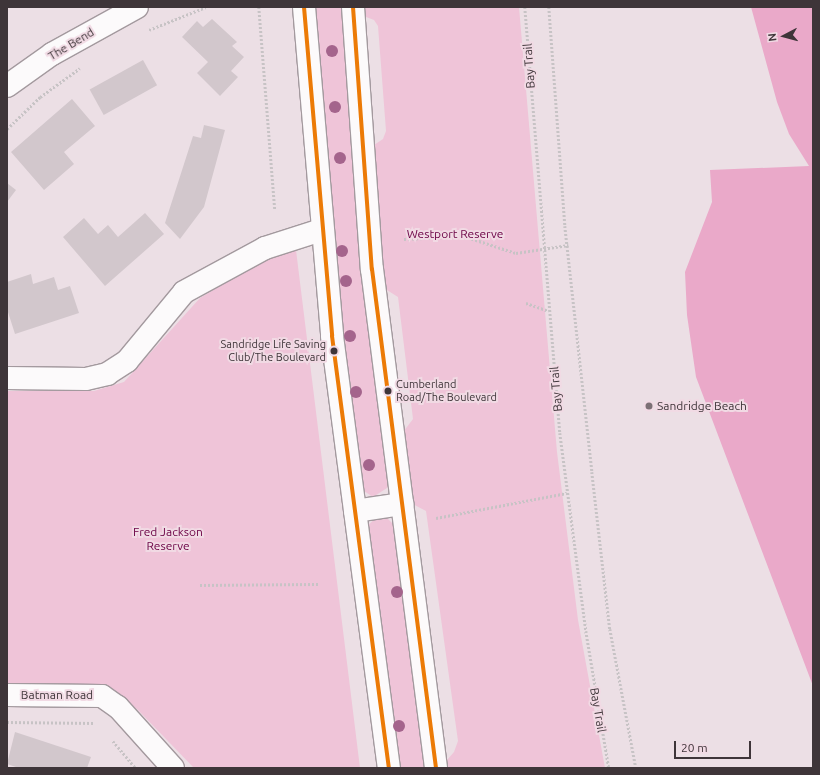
<!DOCTYPE html>
<html>
<head>
<meta charset="utf-8">
<style>
	body { margin:0 }
	#map { position:relative; width:820px; height:775px; overflow:hidden; background:#ecdfe5; font-family:Ubuntu,sans-serif }
	div>[style] { position:absolute }
	[style*='--x'] { left:calc(var(--x)*1px); top:calc(var(--y)*1px); width:calc(var(--w)*1px); rotate:calc(var(--a)*1deg) }
	.green>* { inset:0; background:#efc4d8 }
	.water>* { inset:0; background:#eaa9c9 }
	.building>* { inset:0; background:#d2c7cc; transform-origin:0 0 }
	.path>* { height:2.5px; margin-top:-1.25px; transform-origin:0; background:repeating-linear-gradient(90deg,#c7c3c5 0 2px,transparent 0 4px) }
	.roads { filter:drop-shadow(1px 0 #a3999e) drop-shadow(-1px 0 #a3999e) drop-shadow(0 1px #a3999e) drop-shadow(0 -1px #a3999e) }
	.minor>* { height:22px; margin:-11px; padding:0 11px; transform-origin:11px; border-radius:11px; background:#fcfafb }
	.tertiary>* { height:22px; margin:-11px; padding:0 11px; transform-origin:11px; border-radius:11px; background:#fcfafb }
	.bus-1>* { height:4px; margin:-2px; padding:0 2px; transform-origin:2px; border-radius:2px; background:#ec7a06 }
	.trees>* { width:12px; height:12px; margin:-6px; border-radius:50%; background:#a4648c }
	.dots>* { width:11px; height:11px; translate:-50% -50%; box-sizing:border-box; border:2px solid #f1dae4; border-radius:50% }
	span { translate:-50% -50%; white-space:nowrap; text-align:center; line-height:1.15; -webkit-text-stroke:4px #f1dae4; paint-order:stroke }
	.bus-label { font-size:11px; color:#3e3539 }
	.right { translate:-100% -50%; text-align:right }
	.left { translate:0 -50%; text-align:left }
	.street-label { font-size:12px; color:#3e3539 }
	.park-label { font-size:12px; color:#6a0044 }
	.poi-label { font-size:12px; color:#3e3539 }
	.frame { position:absolute; inset:0; border:8px solid #3e3539; pointer-events:none }
	.north { position:absolute; left:764px; top:16px; width:40px; height:40px; -webkit-text-stroke:3px #f1dae4; paint-order:stroke; rotate:264deg; font-size:11px; font-weight:700; line-height:16px; text-align:center; color:#3e3539 }
	.north::after { content:''; display:block; margin:auto; width:14px; height:18px; background:#3e3539; clip-path:polygon(50% 0,100% 100%,50% 72%,0 100%) }
	.scale { position:absolute; left:674px; top:741px; width:77px; height:18px; box-sizing:border-box; border:2px solid #3e3539; border-top:0; padding-left:5px; font-size:12px; line-height:14px; white-space:nowrap; color:#3e3539; -webkit-text-stroke:3px #f1dae4; paint-order:stroke }
</style>
</head>
<body>
<div id="map">
	<div class="green">
		<div style="clip-path:polygon(311px 7px,346px 7px,391px 478px,387px 488px,373px 497px,358px 487px)"></div>
		<div style="clip-path:polygon(357px 7px,519px 7px,557px 452px,578px 620px,605px 768px,440px 768px,454px 752px,458px 741px,426px 511px,407px 501px,400px 436px,413px 419px,398px 297px,382px 287px,371px 147px,383px 139px,386px 131px,378px 26px,374px 20px,361px 15px)"></div>
		<div style="clip-path:polygon(296px 250px,360px 768px,194px 768px,137px 709px,100px 685px,7px 684px,7px 391px,94px 391px,124px 382px,200px 298px,261px 261px)"></div>
		<div style="clip-path:polygon(378px 516px,385px 516px,397px 528px,429px 768px,395px 768px,365px 528px)"></div>
	</div>
	<div class="water">
		<div style="clip-path:polygon(751px 7px,813px 7px,813px 686px,696px 377px,687px 315px,685px 272px,712px 202px,710px 170px,809px 166px,789px 134px,777px 102px)"></div>
	</div>
	<div class="building">
		<div style="clip-path:polygon(212px 19px,237px 42px,232px 46px,244px 57px,231px 71px,238px 77px,220px 96px,197px 73px,208px 62px,182px 37px,197px 21px,203px 27px)"></div>
		<div style="left:143px;top:60px;width:29px;height:61px;rotate:61deg"></div>
		<div style="clip-path:polygon(72px 99px,95px 126px,64px 152px,74px 164px,44px 190px,11px 152px)"></div>
		<div style="clip-path:polygon(204px 125px,225px 130px,204px 207px,180px 239px,165px 223px,193px 136px,201px 138px)"></div>
		<div style="clip-path:polygon(7px 183px,16px 190px,7px 202px)"></div>
		<div style="clip-path:polygon(145px 213px,164px 234px,105px 286px,63px 237px,84px 218px,98px 234px,108px 225px,118px 237px)"></div>
		<div style="clip-path:polygon(31px 274px,33px 284px,54px 277px,58px 290px,70px 286px,79px 313px,15px 334px,7px 309px,7px 282px)"></div>
		<div style="clip-path:polygon(15px 732px,91px 757px,87px 768px,19px 768px,7px 764px)"></div>
	</div>
	<div class="path">
		<div style="--x:259;--y:7;--w:204;--a:85.5"></div>
		<div style="--x:525;--y:7;--w:427;--a:85.3"></div>
		<div style="--x:560;--y:433;--w:200;--a:82.5"></div>
		<div style="--x:586;--y:631;--w:139;--a:80.5"></div>
		<div style="--x:549;--y:7;--w:220;--a:85.8"></div>
		<div style="--x:565;--y:226;--w:247;--a:83.7"></div>
		<div style="--x:592;--y:472;--w:158;--a:83.5"></div>
		<div style="--x:610;--y:629;--w:141;--a:79.4"></div>
		<div style="--x:149;--y:30;--w:61;--a:-22"></div>
		<div style="--x:7;--y:129;--w:46;--a:-44.1"></div>
		<div style="--x:40;--y:97;--w:49;--a:-35.9"></div>
		<div style="--x:404;--y:239;--w:60;--a:-2.9"></div>
		<div style="--x:464;--y:236;--w:55;--a:18.1"></div>
		<div style="--x:516;--y:253;--w:53;--a:-8.7"></div>
		<div style="--x:526;--y:303;--w:24;--a:19"></div>
		<div style="--x:436;--y:518;--w:133;--a:-10.8"></div>
		<div style="--x:200;--y:585;--w:118;--a:-0.5"></div>
		<div style="--x:7;--y:722;--w:88;--a:0.7"></div>
		<div style="--x:113;--y:741;--w:35;--a:50"></div>
	</div>
	<div class="roads">
		<div class="minor">
			<div style="--x:7;--y:86;--w:55;--a:-35.4"></div>
			<div style="--x:52;--y:54;--w:97;--a:-28.9"></div>
			<div style="--x:7;--y:378;--w:79;--a:0.7"></div>
			<div style="--x:86;--y:379;--w:22;--a:-13"></div>
			<div style="--x:107;--y:374;--w:24;--a:-33"></div>
			<div style="--x:127;--y:361;--w:89;--a:-50.4"></div>
			<div style="--x:184;--y:292;--w:92;--a:-28.5"></div>
			<div style="--x:265;--y:248;--w:59;--a:-17.8"></div>
			<div style="--x:7;--y:695;--w:95;--a:0.6"></div>
			<div style="--x:102;--y:696;--w:19;--a:35"></div>
			<div style="--x:118;--y:707;--w:82;--a:48"></div>
		</div>
		<div class="tertiary">
			<div style="--x:304;--y:7;--w:330;--a:85.1"></div>
			<div style="--x:332;--y:336;--w:436;--a:82.5"></div>
			<div style="--x:353;--y:7;--w:263;--a:85.9"></div>
			<div style="--x:372;--y:269;--w:503;--a:82.69"></div>
			<div style="--x:355;--y:511;--w:48;--a:-8.5"></div>
		</div>
	</div>
	<div class="bus-1">
		<div style="--x:304;--y:7;--w:330;--a:85.1"></div>
		<div style="--x:332;--y:336;--w:436;--a:82.5"></div>
		<div style="--x:353;--y:7;--w:263;--a:85.9"></div>
		<div style="--x:372;--y:269;--w:503;--a:82.69"></div>
	</div>
	<div class="trees">
		<div style="left:332px;top:51px"></div>
		<div style="left:335px;top:107px"></div>
		<div style="left:340px;top:158px"></div>
		<div style="left:342px;top:251px"></div>
		<div style="left:346px;top:281px"></div>
		<div style="left:350px;top:336px"></div>
		<div style="left:356px;top:392px"></div>
		<div style="left:369px;top:465px"></div>
		<div style="left:397px;top:592px"></div>
		<div style="left:399px;top:726px"></div>
	</div>
	<div class="dots">
		<div style="left:334px;top:351px;background:#3e3539"></div>
		<div style="left:388px;top:391px;background:#3e3539"></div>
		<div style="left:649px;top:406px;background:#7b7075"></div>
	</div>
	<div class="bus-label">
		<span class="right" style="left:326px;top:351px">Sandridge Life Saving<br>Club/The Boulevard</span>
		<span class="left" style="left:396px;top:391px">Cumberland<br>Road/The Boulevard</span>
	</div>
	<div class="street-label">
		<span style="left:71px;top:44px;rotate:-31deg">The Bend</span>
		<span style="left:529px;top:66px;rotate:-94deg">Bay Trail</span>
		<span style="left:556px;top:389px;rotate:-95deg">Bay Trail</span>
		<span style="left:57px;top:695px">Batman Road</span>
		<span style="left:598px;top:710px;rotate:80deg">Bay Trail</span>
	</div>
	<div class="park-label">
		<span style="left:455px;top:234px">Westport Reserve</span>
		<span style="left:168px;top:539px">Fred Jackson<br>Reserve</span>
	</div>
	<div class="poi-label">
		<span class="left" style="left:657px;top:406px">Sandridge Beach</span>
	</div>
	<div class="frame"></div>
	<div class="north">N</div>
	<div class="scale">20 m</div>
</div>
</body>
</html>
